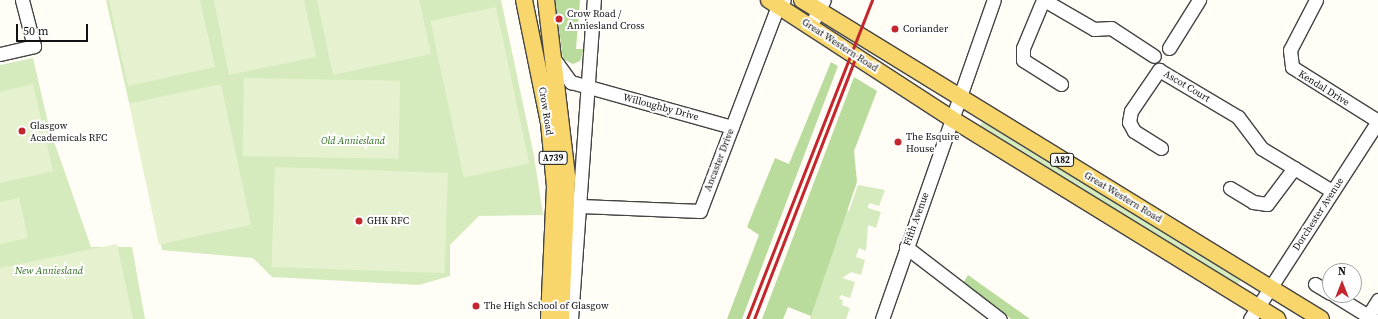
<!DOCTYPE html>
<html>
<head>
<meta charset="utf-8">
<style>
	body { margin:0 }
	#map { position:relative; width:1378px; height:319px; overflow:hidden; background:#fffdf5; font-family:"Source Serif 4",serif }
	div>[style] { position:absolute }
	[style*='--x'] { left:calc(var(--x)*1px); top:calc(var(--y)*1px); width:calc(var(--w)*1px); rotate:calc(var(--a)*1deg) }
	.green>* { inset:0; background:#d5ebbd }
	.forest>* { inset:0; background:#b9dc9c }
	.pitch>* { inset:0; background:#e6f2cf; transform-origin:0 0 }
	.roads { filter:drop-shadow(1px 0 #444) drop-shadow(-1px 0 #444) drop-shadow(0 1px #444) drop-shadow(0 -1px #444) }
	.minor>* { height:13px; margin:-6.5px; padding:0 6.5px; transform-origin:6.5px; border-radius:6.5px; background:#fff }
	.major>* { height:16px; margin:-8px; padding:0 8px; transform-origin:8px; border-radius:8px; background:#f9d66b }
	.rail>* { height:3px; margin:-1.5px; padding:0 1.5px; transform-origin:1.5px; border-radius:1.5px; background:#c4262e }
	.dots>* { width:11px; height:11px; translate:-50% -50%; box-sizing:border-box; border:2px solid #fff; border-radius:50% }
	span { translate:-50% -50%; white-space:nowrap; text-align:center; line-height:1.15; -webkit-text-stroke:4px #fff; paint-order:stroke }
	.shield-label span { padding:1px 3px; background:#fff; border:1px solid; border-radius:3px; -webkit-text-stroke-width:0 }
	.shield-label { font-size:9px; color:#111; font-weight:700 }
	.poi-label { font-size:10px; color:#111 }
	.left { translate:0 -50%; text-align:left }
	.street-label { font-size:10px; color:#111 }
	.park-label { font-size:10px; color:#2f6b1f; font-style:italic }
	.north { position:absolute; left:1322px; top:263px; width:40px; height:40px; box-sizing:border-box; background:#fff; border:1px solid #a0a0a0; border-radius:50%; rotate:0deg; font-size:11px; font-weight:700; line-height:16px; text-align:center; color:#111 }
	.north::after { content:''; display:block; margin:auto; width:14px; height:18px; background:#c4262e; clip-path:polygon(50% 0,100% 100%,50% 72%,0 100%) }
	.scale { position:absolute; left:16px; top:24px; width:72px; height:18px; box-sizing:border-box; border:2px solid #111; border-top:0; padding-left:5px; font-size:12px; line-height:14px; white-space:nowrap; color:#111; -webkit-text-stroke:3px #fff; paint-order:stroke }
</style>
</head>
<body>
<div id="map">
	<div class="green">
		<div style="clip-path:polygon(106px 0,501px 0,534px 156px,543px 215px,479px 216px,450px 245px,450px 276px,419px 285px,272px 277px,253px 258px,162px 250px)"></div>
		<div style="clip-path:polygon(33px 58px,49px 127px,91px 247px,132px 247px,145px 319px,0 319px,0 65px)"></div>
		<div style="clip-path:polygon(984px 119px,1243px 277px,1236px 287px,1061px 180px,980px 126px)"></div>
		<div style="clip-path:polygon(858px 185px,885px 190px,879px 206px,869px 203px,868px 208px,881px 212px,876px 228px,868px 225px,866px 251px,859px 248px,856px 257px,865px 260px,861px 275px,851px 272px,842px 278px,855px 282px,850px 298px,841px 295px,839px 299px,843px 300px,842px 305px,850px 308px,846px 319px,810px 319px,839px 207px,849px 211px)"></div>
	</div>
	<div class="forest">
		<div style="clip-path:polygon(555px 0,580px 0,576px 49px,584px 49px,580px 61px,573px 64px,563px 59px)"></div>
		<div style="clip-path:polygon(831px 62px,838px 66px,742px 319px,727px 319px,759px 235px,747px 227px,775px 158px,789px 164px)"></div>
		<div style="clip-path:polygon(854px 77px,877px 91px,854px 151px,857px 182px,811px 316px,788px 307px,783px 319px,762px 319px)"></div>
		<div style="clip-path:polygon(968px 275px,1030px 319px,1011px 319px,963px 283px)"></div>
	</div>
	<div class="pitch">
		<div style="clip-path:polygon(109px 0,200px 0,215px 67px,128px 86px)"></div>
		<div style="clip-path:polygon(214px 0,304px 0,316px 57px,229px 75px)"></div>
		<div style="clip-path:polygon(317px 0,419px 0,431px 54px,333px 75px)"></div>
		<div style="left:496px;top:7px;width:160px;height:67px;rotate:78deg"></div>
		<div style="left:244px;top:78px;width:156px;height:78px;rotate:1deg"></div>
		<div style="clip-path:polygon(33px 84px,53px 171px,0 183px,0 92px)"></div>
		<div style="left:221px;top:84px;width:144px;height:94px;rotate:78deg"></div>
		<div style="left:275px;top:167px;width:173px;height:100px;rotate:2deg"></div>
		<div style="clip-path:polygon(19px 198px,28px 238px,0 244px,0 202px)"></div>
		<div style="clip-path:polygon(117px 244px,133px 319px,0 319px,0 268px)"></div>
	</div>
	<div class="roads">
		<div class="minor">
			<div style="--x:1043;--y:0;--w:52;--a:112.6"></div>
			<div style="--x:1023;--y:48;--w:12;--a:90"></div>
			<div style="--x:1023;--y:60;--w:45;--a:32.3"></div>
			<div style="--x:1044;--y:0;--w:58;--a:30.1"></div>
			<div style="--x:1094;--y:29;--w:17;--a:-3"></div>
			<div style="--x:1111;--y:28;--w:51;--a:33.1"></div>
			<div style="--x:1316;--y:0;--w:56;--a:117.5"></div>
			<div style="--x:1290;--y:50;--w:17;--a:83"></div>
			<div style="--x:1292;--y:67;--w:102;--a:32.1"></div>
			<div style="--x:811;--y:25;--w:28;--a:-63"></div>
			<div style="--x:1169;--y:48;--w:57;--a:-58"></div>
			<div style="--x:0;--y:54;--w:35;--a:-13"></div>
			<div style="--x:34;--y:46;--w:48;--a:-104.6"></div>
			<div style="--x:554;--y:59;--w:29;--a:54"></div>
			<div style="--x:571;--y:82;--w:167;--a:15.6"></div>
			<div style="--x:1161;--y:148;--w:32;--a:-148"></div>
			<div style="--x:1134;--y:131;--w:10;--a:-119"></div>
			<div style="--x:1129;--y:122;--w:11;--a:-80"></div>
			<div style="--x:1131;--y:111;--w:50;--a:-55.7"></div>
			<div style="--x:1159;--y:70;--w:92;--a:30.7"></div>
			<div style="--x:1238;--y:117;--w:39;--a:53"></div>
			<div style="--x:1261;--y:148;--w:83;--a:31.2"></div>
			<div style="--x:1230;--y:188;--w:27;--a:31"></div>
			<div style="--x:1253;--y:202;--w:14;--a:8"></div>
			<div style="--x:1267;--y:204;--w:45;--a:-53.1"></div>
			<div style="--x:581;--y:206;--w:119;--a:2.4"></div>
			<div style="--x:700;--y:211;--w:219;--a:-69.2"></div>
			<div style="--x:778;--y:6;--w:8;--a:-45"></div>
			<div style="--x:906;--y:247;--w:118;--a:37.5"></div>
			<div style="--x:1315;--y:284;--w:17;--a:31"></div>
			<div style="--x:1334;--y:295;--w:46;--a:31.6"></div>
			<div style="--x:1368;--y:316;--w:19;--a:-58"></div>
			<div style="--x:571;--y:319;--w:320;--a:-85.9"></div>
			<div style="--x:882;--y:319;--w:338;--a:-70.7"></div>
			<div style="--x:1250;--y:319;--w:236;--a:-57.1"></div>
		</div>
		<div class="major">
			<div style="--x:524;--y:0;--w:126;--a:78.5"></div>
			<div style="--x:549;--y:123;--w:63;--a:84.6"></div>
			<div style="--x:555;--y:186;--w:133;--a:92.6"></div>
			<div style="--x:546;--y:0;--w:178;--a:83.2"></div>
			<div style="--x:567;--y:177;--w:142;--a:92.4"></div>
			<div style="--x:769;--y:0;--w:218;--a:33"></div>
			<div style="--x:952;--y:119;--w:382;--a:31.6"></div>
			<div style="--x:802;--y:0;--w:609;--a:31.58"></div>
		</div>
	</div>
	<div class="rail">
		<div style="--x:747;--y:319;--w:343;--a:-68.6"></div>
		<div style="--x:754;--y:319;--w:282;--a:-68.8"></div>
	</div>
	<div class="dots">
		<div style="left:559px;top:19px;background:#c4262e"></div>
		<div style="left:895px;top:29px;background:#c4262e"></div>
		<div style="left:22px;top:131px;background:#c4262e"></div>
		<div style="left:898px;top:142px;background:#c4262e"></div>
		<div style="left:359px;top:221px;background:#c4262e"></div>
		<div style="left:476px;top:306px;background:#c4262e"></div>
	</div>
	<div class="shield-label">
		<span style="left:553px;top:158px">A739</span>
		<span style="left:1062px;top:160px">A82</span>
	</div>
	<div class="poi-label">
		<span class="left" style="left:567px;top:19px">Crow Road /<br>Anniesland Cross</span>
		<span class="left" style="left:903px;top:29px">Coriander</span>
		<span class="left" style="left:30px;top:131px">Glasgow<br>Academicals RFC</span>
		<span class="left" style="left:906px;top:142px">The Esquire<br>House</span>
		<span class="left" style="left:367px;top:221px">GHK RFC</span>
		<span class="left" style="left:484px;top:306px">The High School of Glasgow</span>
	</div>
	<div class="street-label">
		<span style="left:840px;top:45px;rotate:33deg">Great Western Road</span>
		<span style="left:1187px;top:86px;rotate:31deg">Ascot Court</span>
		<span style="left:1324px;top:88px;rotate:32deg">Kendal Drive</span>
		<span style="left:661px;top:107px;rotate:15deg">Willoughby Drive</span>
		<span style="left:546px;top:111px;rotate:81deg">Crow Road</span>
		<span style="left:719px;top:160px;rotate:-69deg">Ancaster Drive</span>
		<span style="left:1123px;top:197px;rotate:31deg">Great Western Road</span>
		<span style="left:1318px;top:214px;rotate:-57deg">Dorchester Avenue</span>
		<span style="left:916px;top:219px;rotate:-70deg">Fifth Avenue</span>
	</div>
	<div class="park-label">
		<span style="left:353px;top:141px">Old Anniesland</span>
		<span style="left:49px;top:271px">New Anniesland</span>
	</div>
	<div class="north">N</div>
	<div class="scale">50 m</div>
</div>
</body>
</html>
